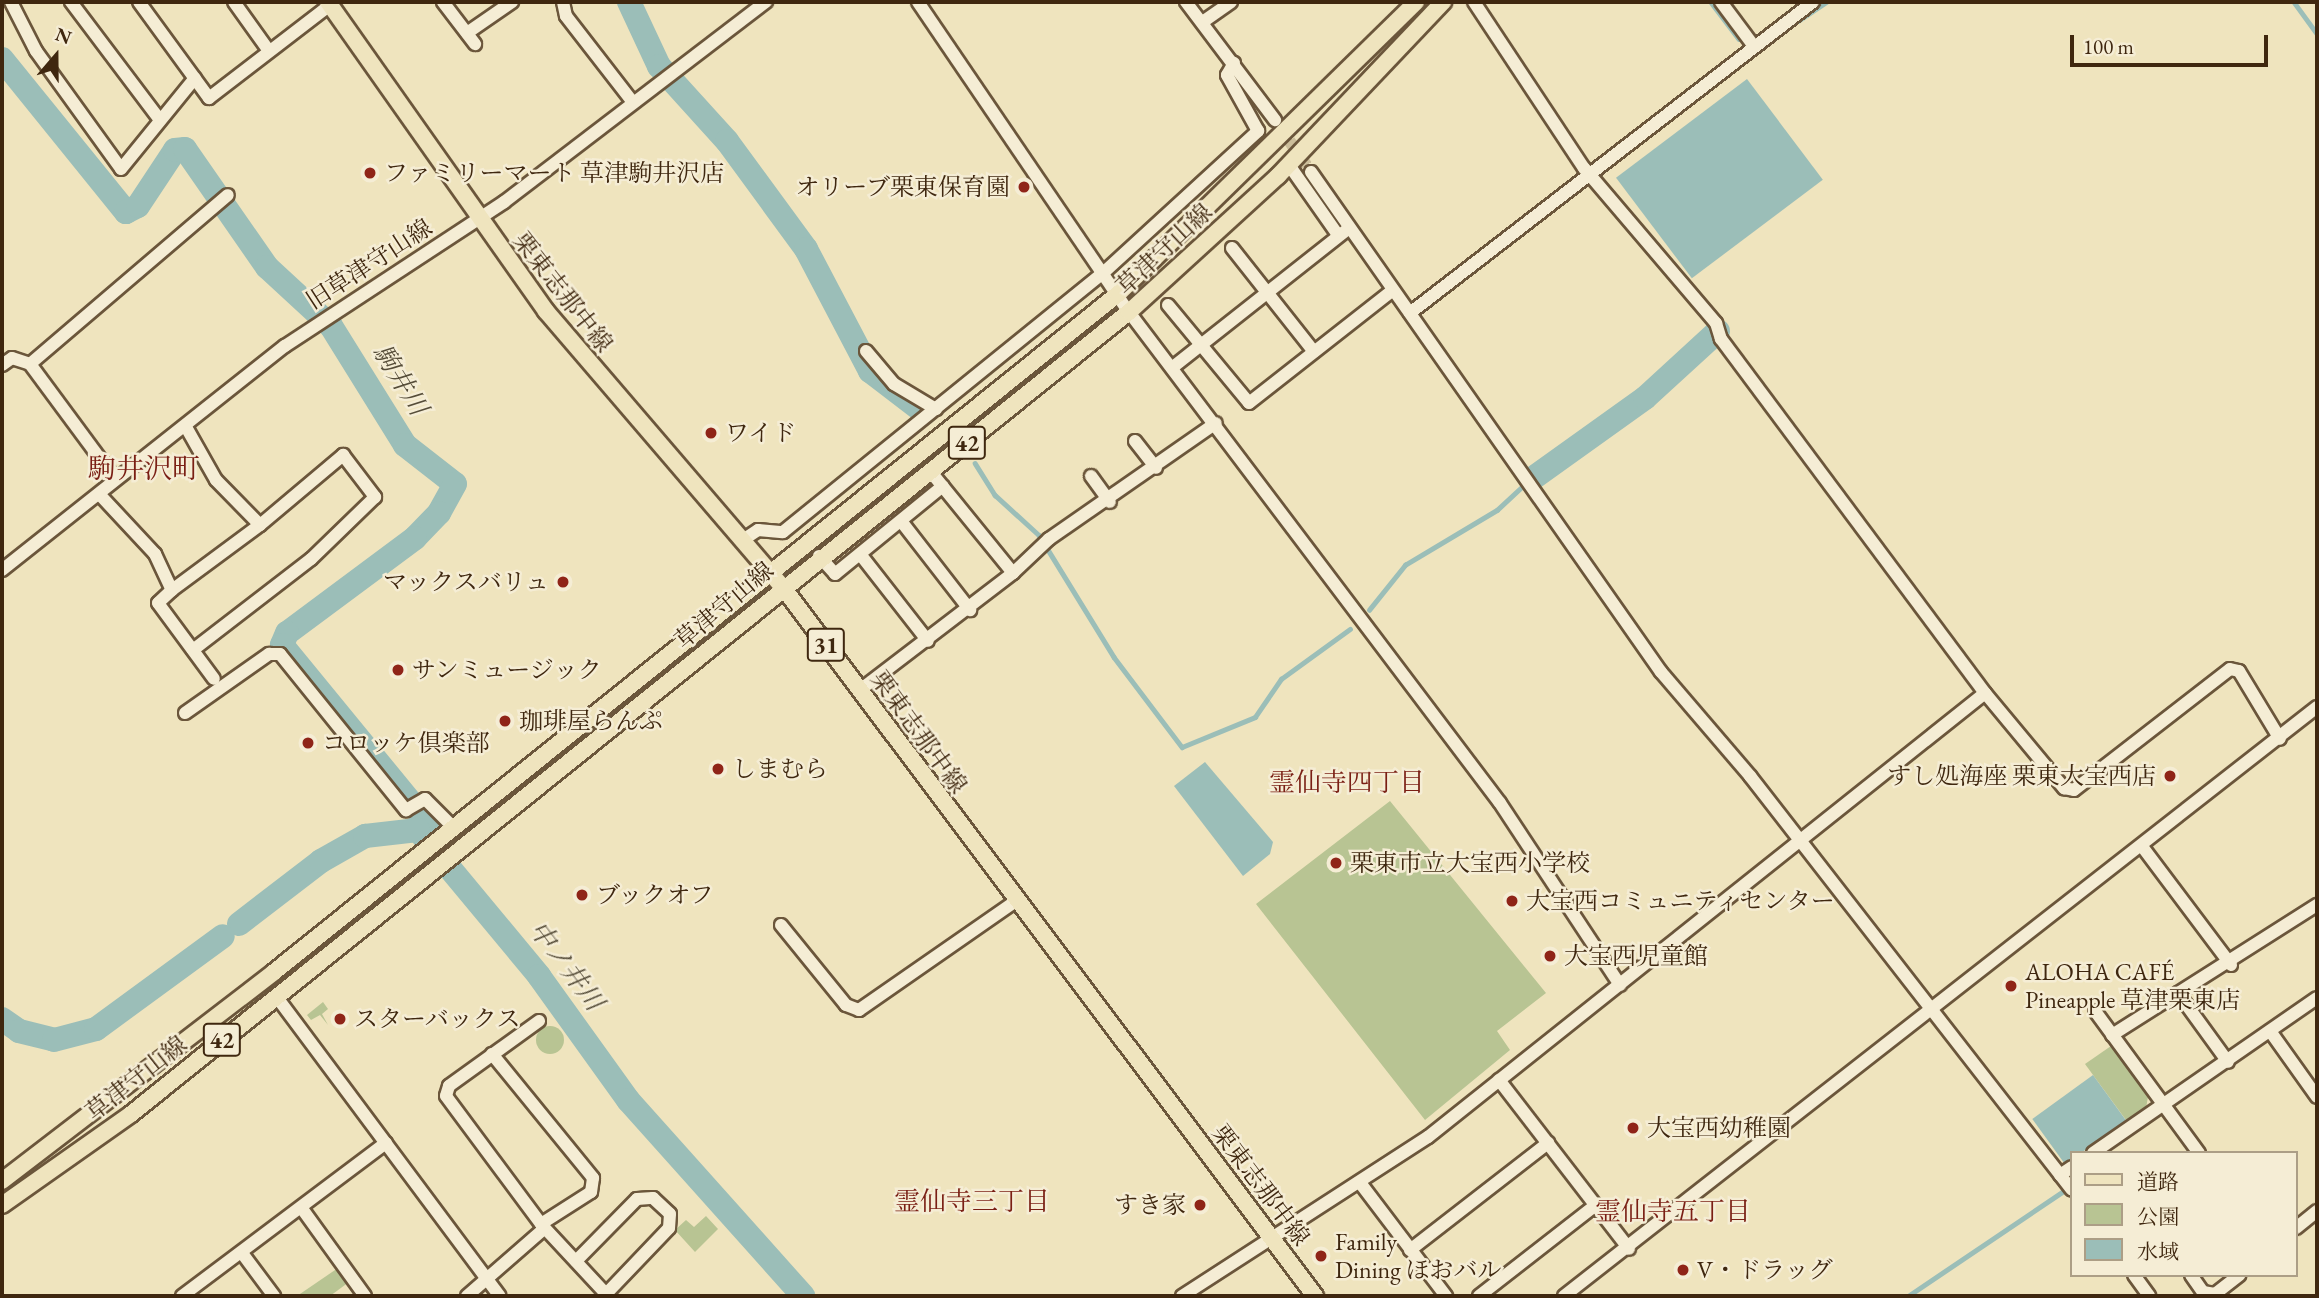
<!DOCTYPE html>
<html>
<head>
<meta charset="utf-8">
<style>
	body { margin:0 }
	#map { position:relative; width:2319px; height:1298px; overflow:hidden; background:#efe4be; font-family:"EB Garamond","Noto Serif JP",serif }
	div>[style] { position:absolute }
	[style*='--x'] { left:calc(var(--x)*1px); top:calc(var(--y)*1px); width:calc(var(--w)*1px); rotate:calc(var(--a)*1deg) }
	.green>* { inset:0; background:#b8c493 }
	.round { border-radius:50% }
	.water>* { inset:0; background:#9bbeb8; transform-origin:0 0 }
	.stream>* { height:4.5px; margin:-2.25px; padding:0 2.25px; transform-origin:2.25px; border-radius:2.25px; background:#9bbeb8 }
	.river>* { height:24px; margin:-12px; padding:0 12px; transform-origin:12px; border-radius:12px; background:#9bbeb8 }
	.minor-tunnel>* { height:12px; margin-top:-6px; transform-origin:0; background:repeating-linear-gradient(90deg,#ccbe9b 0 12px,transparent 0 18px) }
	.roads { filter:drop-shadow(2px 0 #6b563b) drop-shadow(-2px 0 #6b563b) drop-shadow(0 2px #6b563b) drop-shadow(0 -2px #6b563b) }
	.minor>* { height:12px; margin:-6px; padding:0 6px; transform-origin:6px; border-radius:6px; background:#f5edd5 }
	.major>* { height:16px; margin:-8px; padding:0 8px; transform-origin:8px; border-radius:8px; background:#efe4be }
	.dots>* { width:19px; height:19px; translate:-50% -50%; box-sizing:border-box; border:4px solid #f5edd5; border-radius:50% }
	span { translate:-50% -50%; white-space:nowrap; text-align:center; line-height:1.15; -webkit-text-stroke:5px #f5edd5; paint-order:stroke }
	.shield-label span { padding:2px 5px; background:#f5edd5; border:2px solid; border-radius:5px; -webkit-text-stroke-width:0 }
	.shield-label { font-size:23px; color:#3f270f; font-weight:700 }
	.poi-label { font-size:24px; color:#3f270f }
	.left { translate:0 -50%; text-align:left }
	.right { translate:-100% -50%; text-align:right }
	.street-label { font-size:24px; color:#3f270f }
	.water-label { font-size:26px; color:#564d39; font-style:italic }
	.neighbourhood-label { font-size:26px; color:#7a1f14 }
	.quarter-label { font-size:28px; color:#7a1f14 }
	.frame { position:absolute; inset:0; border:4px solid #3f270f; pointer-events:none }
	.legend { position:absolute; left:2070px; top:1151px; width:228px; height:126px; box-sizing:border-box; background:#f5edd5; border:2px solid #ac9e86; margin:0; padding:9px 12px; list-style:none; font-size:21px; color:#3f270f }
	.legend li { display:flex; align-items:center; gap:14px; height:35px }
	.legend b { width:35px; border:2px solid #ac9e86 }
	.north { position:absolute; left:21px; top:21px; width:70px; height:70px; -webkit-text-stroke:5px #f5edd5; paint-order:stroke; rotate:20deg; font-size:19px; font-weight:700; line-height:28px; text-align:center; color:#3f270f }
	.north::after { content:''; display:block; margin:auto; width:24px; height:32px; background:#3f270f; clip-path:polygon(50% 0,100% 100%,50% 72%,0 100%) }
	.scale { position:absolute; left:2070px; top:35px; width:198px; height:32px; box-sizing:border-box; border:4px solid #3f270f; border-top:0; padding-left:9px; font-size:21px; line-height:24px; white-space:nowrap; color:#3f270f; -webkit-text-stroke:5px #f5edd5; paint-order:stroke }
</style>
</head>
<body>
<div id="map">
	<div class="green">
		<div style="clip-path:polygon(1390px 801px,1546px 993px,1497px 1031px,1510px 1050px,1425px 1120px,1256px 904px)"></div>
		<div style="clip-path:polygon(323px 1002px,328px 1009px,322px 1014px,328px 1025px,320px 1015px,311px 1020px,307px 1015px)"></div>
		<div class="round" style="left:536px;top:1026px;width:28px;height:28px"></div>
		<div style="clip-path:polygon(2111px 1046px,2148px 1097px,2146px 1108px,2126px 1120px,2085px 1064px)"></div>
		<div style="clip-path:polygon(706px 1216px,718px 1229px,695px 1252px,675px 1230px,686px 1220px,694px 1227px)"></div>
		<div style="clip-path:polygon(338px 1268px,349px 1282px,330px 1296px,297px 1296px)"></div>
	</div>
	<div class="water">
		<div style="left:1747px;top:79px;width:126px;height:164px;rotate:53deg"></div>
		<div style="clip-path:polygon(1205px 762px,1273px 842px,1270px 854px,1243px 876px,1174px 786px)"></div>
		<div style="left:2093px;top:1075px;width:56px;height:75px;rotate:54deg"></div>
	</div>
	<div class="stream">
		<div style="--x:1711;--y:2;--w:46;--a:52.9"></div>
		<div style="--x:2294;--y:2;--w:39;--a:54"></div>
		<div style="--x:1798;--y:21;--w:34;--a:-34"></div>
		<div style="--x:975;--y:463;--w:38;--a:58"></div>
		<div style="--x:995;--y:495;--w:59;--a:42.3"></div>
		<div style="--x:1039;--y:535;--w:143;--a:58.4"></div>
		<div style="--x:1114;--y:657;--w:113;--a:52.9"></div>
		<div style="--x:1182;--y:747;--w:79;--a:-22.3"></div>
		<div style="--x:1255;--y:717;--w:46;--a:-55.6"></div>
		<div style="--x:1281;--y:679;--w:85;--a:-35.9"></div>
		<div style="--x:1369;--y:610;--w:58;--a:-51.3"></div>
		<div style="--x:1405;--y:565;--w:107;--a:-30.9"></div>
		<div style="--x:1497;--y:510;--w:35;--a:-43"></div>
		<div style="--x:1908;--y:1296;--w:186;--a:-34"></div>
	</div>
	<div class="river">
		<div style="--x:629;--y:2;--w:71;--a:64.9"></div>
		<div style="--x:659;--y:66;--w:101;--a:47.8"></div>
		<div style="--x:727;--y:141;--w:134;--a:53.8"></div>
		<div style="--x:806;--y:249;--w:138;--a:62.3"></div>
		<div style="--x:870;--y:371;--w:69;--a:37.4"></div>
		<div style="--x:2;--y:59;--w:197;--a:51"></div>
		<div style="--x:126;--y:212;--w:13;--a:-27"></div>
		<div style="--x:138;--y:206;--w:67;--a:-56.5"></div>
		<div style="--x:175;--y:150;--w:10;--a:-6"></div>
		<div style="--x:185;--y:149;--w:144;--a:55.2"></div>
		<div style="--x:267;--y:267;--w:87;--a:42.7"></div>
		<div style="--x:331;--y:326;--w:140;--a:58.1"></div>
		<div style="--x:405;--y:445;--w:63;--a:38"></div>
		<div style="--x:455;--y:484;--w:33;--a:119"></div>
		<div style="--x:439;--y:513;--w:35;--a:134"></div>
		<div style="--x:415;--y:538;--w:159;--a:143.4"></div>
		<div style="--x:287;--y:633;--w:13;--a:113"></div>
		<div style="--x:282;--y:645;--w:229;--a:50.7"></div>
		<div style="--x:427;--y:822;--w:12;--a:138"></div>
		<div style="--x:1536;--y:476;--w:134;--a:-35.6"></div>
		<div style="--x:1645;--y:398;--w:99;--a:-42.5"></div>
		<div style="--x:418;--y:830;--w:190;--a:50.3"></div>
		<div style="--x:539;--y:976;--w:153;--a:54.3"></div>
		<div style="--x:628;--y:1100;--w:263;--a:48.2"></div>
		<div style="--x:239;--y:924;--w:103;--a:-37.5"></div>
		<div style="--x:321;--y:861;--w:51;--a:-29.6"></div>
		<div style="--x:365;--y:836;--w:53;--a:-6.5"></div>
		<div style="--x:2;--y:1019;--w:21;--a:35"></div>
		<div style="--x:19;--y:1031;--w:36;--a:14"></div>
		<div style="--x:54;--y:1040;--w:43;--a:-14.7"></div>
		<div style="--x:96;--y:1029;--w:157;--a:-36.2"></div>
	</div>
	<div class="minor-tunnel">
		<div style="--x:1279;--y:126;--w:56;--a:55.2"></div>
	</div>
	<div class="roads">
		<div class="minor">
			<div style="--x:11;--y:2;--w:55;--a:63"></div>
			<div style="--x:36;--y:51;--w:145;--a:54.2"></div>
			<div style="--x:121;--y:169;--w:117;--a:-50.9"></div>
			<div style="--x:71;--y:2;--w:148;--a:53"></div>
			<div style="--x:139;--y:2;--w:119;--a:53.9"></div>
			<div style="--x:209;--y:98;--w:153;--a:-37.5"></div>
			<div style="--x:234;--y:2;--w:60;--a:54.5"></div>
			<div style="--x:443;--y:2;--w:53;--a:52.7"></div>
			<div style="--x:563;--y:2;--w:14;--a:78"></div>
			<div style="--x:566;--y:16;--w:108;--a:52.2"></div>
			<div style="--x:918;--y:2;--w:375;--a:55.8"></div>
			<div style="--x:1129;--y:312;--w:615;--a:52.93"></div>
			<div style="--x:1500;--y:803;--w:218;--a:56.6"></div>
			<div style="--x:1186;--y:2;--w:148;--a:53"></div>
			<div style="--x:1474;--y:2;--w:199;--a:56.5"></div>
			<div style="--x:1584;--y:168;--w:204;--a:49.6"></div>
			<div style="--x:1716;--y:323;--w:17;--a:73"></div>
			<div style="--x:1721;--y:339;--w:442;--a:53.3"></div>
			<div style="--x:1985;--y:693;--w:124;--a:50.3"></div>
			<div style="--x:2064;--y:788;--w:10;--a:11"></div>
			<div style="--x:2074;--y:790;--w:197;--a:-37.8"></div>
			<div style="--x:2230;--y:669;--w:9;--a:13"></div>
			<div style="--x:2239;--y:671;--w:79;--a:58.9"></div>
			<div style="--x:1721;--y:2;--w:54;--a:53.3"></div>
			<div style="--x:1204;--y:21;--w:33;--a:-35"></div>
			<div style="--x:467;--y:33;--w:55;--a:-34.6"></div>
			<div style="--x:1289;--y:165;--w:85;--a:55"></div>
			<div style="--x:1311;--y:172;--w:610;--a:55.01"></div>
			<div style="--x:1661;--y:672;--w:137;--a:49.4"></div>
			<div style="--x:1750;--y:776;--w:524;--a:52.13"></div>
			<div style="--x:1232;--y:248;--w:132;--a:51.7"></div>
			<div style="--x:1168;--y:305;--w:127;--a:50.4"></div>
			<div style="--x:1249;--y:403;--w:183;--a:-38.1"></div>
			<div style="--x:1410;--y:313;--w:509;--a:-37.66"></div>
			<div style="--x:866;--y:351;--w:43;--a:49.7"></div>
			<div style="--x:894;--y:384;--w:49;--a:30.8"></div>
			<div style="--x:30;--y:364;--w:260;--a:-40.5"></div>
			<div style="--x:2;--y:365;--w:12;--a:-35"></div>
			<div style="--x:12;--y:358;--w:19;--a:18"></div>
			<div style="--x:30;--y:364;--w:143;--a:53.5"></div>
			<div style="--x:1173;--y:367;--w:224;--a:-38.3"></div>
			<div style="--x:186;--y:427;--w:61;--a:60.5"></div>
			<div style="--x:216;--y:480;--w:63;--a:45.6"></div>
			<div style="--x:260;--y:525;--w:109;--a:-40.1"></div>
			<div style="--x:343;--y:455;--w:53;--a:52.7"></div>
			<div style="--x:375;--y:497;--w:89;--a:135.9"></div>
			<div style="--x:311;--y:559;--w:149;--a:142.4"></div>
			<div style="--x:1135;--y:441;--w:34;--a:52"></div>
			<div style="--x:1091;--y:476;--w:32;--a:54"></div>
			<div style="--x:100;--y:495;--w:81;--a:47"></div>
			<div style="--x:155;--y:554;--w:40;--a:65"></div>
			<div style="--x:172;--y:590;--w:19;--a:137"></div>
			<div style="--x:158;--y:603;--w:94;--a:53.6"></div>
			<div style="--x:901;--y:521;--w:113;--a:52.2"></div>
			<div style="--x:743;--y:540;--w:18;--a:-34"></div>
			<div style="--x:758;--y:530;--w:25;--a:5"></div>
			<div style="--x:783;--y:532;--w:410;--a:-39"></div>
			<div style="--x:1102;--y:274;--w:212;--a:-42.5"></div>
			<div style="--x:1258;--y:131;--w:64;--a:-119"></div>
			<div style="--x:1227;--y:75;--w:14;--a:-60"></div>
			<div style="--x:860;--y:554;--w:110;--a:52"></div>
			<div style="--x:819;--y:556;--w:24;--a:48"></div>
			<div style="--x:835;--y:574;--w:139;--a:-39.2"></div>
			<div style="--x:2;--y:570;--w:361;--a:-38.4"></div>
			<div style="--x:285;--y:346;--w:262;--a:-33.3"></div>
			<div style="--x:504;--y:202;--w:330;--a:-37.4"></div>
			<div style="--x:1013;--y:573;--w:50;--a:-43.4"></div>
			<div style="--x:1049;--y:539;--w:203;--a:-34.8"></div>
			<div style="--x:172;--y:590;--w:109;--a:-36.5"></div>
			<div style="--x:860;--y:690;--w:193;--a:-37.4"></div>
			<div style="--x:1013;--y:573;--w:130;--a:-129.1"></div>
			<div style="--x:185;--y:713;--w:103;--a:-35.1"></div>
			<div style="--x:269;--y:654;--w:11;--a:0"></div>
			<div style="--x:280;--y:654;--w:201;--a:51.1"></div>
			<div style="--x:406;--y:810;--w:22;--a:-30"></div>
			<div style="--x:425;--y:799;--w:40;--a:45"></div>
			<div style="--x:2144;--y:849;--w:145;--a:53.1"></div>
			<div style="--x:781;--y:925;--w:103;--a:50.9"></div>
			<div style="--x:846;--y:1005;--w:14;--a:21"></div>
			<div style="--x:859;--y:1010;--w:193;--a:-34.8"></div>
			<div style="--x:2178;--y:993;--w:85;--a:54.1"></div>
			<div style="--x:276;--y:996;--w:374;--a:53.3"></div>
			<div style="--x:2095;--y:1011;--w:176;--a:53.8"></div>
			<div style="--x:539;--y:1021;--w:111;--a:144.2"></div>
			<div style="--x:449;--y:1086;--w:10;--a:107"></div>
			<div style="--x:446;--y:1096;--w:159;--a:53.4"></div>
			<div style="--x:541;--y:1224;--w:98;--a:47.1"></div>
			<div style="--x:2270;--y:1031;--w:81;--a:54.5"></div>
			<div style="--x:2112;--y:1035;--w:243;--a:-32.4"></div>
			<div style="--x:492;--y:1054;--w:160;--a:50.8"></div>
			<div style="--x:593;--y:1178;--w:14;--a:98"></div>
			<div style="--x:591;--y:1192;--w:59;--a:147.4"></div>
			<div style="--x:1499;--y:1080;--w:213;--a:52.4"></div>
			<div style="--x:2093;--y:1153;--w:272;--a:-34.7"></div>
			<div style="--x:2060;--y:1175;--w:14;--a:-34"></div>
			<div style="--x:1361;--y:1184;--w:141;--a:52.8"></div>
			<div style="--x:303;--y:1210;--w:106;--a:54.2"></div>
			<div style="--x:2296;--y:1228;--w:27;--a:-39"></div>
			<div style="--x:1410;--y:1250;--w:175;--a:-37.8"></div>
			<div style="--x:242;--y:1253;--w:54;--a:53.3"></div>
			<div style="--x:576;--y:1261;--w:87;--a:-45.5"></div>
			<div style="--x:637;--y:1199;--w:16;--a:-4"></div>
			<div style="--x:653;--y:1198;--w:23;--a:43"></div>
			<div style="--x:670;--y:1214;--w:14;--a:94"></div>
			<div style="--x:669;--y:1228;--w:91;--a:133.7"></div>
			<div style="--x:2134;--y:1275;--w:26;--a:54"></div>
			<div style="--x:2191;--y:1275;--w:21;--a:55"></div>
			<div style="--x:2203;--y:1292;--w:12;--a:9"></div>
			<div style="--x:2215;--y:1294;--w:31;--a:-38"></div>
			<div style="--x:182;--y:1296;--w:255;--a:-36.9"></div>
			<div style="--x:467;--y:1296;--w:103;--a:-41.1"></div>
			<div style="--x:1182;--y:1296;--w:293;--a:-32.9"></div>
			<div style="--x:1428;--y:1137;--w:712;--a:-38.56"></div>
			<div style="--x:1479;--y:1296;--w:148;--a:-37.9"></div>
			<div style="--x:1564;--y:1296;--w:956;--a:-38.03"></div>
		</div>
		<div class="major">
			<div style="--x:328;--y:2;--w:378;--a:54.8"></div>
			<div style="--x:546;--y:311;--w:362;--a:49.4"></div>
			<div style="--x:782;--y:586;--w:888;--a:53.1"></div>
			<div style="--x:2;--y:1181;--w:343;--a:-37.5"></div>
			<div style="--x:274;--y:972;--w:1083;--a:-38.78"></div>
			<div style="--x:1118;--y:294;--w:417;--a:-44.4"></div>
			<div style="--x:2;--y:1205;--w:158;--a:-35.2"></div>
			<div style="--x:131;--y:1114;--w:1280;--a:-38.79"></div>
			<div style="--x:1129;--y:312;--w:202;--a:-42.4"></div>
			<div style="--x:1278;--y:176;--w:240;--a:-46.5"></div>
		</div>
	</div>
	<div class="dots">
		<div style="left:370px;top:173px;background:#8f2418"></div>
		<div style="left:1024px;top:187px;background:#8f2418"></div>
		<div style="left:711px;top:433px;background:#8f2418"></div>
		<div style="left:563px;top:582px;background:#8f2418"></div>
		<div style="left:398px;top:670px;background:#8f2418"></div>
		<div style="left:505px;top:721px;background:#8f2418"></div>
		<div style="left:308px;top:743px;background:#8f2418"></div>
		<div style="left:718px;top:769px;background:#8f2418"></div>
		<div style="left:2170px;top:776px;background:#8f2418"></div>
		<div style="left:1336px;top:863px;background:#8f2418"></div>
		<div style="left:582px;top:895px;background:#8f2418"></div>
		<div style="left:1512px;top:901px;background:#8f2418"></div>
		<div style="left:1550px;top:956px;background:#8f2418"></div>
		<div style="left:2011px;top:986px;background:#8f2418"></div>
		<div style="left:340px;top:1019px;background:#8f2418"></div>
		<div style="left:1633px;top:1128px;background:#8f2418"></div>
		<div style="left:1200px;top:1205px;background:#8f2418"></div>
		<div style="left:1321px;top:1256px;background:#8f2418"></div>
		<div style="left:1683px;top:1270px;background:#8f2418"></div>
	</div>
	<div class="shield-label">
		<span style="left:967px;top:443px">42</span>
		<span style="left:826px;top:645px">31</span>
		<span style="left:222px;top:1040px">42</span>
	</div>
	<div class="poi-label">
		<span class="left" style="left:384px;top:173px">ファミリーマート 草津駒井沢店</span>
		<span class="right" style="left:1010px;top:187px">オリーブ栗東保育園</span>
		<span class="left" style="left:725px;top:433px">ワイド</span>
		<span class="right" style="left:549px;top:582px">マックスバリュ</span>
		<span class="left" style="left:412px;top:670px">サンミュージック</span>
		<span class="left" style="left:519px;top:721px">珈琲屋らんぷ</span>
		<span class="left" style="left:322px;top:743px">コロッケ倶楽部</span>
		<span class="left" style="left:732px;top:769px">しまむら</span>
		<span class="right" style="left:2156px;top:776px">すし処海座 栗東大宝西店</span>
		<span class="left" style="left:1350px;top:863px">栗東市立大宝西小学校</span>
		<span class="left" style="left:596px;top:895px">ブックオフ</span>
		<span class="left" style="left:1526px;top:901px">大宝西コミュニティセンター</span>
		<span class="left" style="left:1564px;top:956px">大宝西児童館</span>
		<span class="left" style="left:2025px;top:986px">ALOHA CAFÉ<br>Pineapple 草津栗東店</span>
		<span class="left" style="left:354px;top:1019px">スターバックス</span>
		<span class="left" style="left:1647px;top:1128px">大宝西幼稚園</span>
		<span class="right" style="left:1186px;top:1205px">すき家</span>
		<span class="left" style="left:1335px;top:1256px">Family<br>Dining ほおバル</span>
		<span class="left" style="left:1697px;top:1270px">V・ドラッグ</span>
	</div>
	<div class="street-label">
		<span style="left:1164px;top:249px;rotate:-43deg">草津守山線</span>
		<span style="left:369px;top:264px;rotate:-33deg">旧草津守山線</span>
		<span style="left:563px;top:292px;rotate:52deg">栗東志那中線</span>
		<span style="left:724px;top:605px;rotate:-40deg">草津守山線</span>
		<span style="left:919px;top:732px;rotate:54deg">栗東志那中線</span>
		<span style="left:136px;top:1078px;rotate:-38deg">草津守山線</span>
		<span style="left:1261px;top:1185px;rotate:53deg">栗東志那中線</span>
	</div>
	<div class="water-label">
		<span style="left:400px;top:380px;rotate:58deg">駒井川</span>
		<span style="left:566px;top:966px;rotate:53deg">中ノ井川</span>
	</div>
	<div class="neighbourhood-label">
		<span style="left:1347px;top:783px">霊仙寺四丁目</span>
		<span style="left:972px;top:1202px">霊仙寺三丁目</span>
		<span style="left:1673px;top:1212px">霊仙寺五丁目</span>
	</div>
	<div class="quarter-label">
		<span style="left:144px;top:468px">駒井沢町</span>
	</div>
	<div class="frame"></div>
	<ul class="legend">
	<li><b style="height:9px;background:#efe4be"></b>道路</li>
	<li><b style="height:19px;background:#b8c493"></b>公園</li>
	<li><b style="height:19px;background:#9bbeb8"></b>水域</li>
	</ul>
	<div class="north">N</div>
	<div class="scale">100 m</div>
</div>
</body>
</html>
